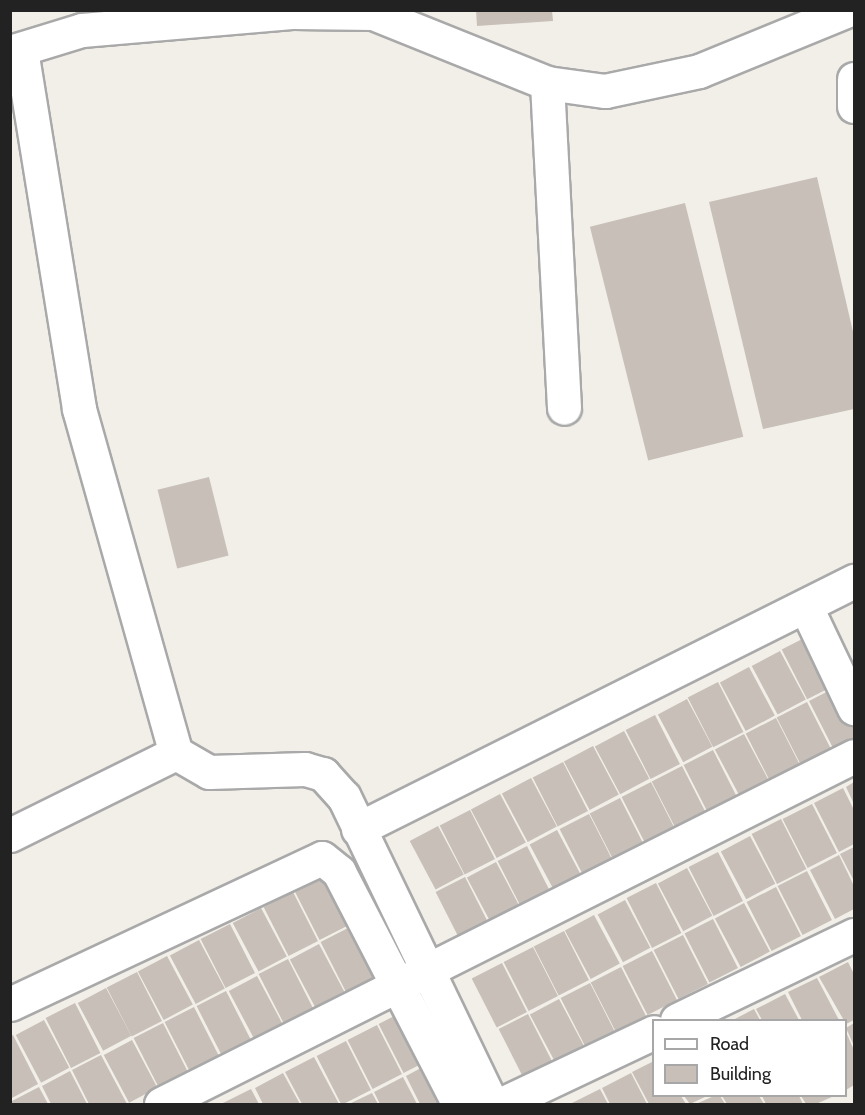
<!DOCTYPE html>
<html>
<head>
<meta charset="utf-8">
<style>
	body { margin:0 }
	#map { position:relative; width:865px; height:1115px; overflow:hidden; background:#f2efe9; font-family:Cabin,sans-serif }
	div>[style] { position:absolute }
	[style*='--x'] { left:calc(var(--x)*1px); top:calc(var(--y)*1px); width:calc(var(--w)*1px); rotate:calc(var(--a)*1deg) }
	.building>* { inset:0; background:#c7bfb8; transform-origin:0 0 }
	.roads { filter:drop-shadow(2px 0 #a9a9a9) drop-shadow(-2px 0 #a9a9a9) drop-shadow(0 2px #a9a9a9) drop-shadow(0 -2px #a9a9a9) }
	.minor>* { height:33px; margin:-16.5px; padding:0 16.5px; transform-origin:16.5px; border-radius:16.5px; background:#fff }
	span { translate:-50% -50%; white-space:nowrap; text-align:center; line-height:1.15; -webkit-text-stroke:4.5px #fff; paint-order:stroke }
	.frame { position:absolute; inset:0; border:12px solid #222; pointer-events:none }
	.legend { position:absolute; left:652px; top:1019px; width:195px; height:78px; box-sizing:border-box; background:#fff; border:2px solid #a7a7a7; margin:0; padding:8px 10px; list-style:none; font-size:18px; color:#222 }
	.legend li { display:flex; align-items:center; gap:12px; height:30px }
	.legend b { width:30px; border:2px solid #a7a7a7 }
</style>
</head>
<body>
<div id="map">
	<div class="building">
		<div style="clip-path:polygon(476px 10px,552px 10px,553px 21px,477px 26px)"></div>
		<div style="clip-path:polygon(817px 177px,854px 336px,854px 409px,763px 429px,709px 202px)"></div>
		<div style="left:685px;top:203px;width:241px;height:98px;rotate:76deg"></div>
		<div style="left:209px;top:477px;width:81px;height:53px;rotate:76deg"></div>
		<div style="left:812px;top:634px;width:56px;height:34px;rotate:63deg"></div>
		<div style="left:780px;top:651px;width:55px;height:32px;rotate:62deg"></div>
		<div style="left:749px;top:667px;width:55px;height:33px;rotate:62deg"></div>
		<div style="left:718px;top:682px;width:56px;height:34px;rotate:63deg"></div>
		<div style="clip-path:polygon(838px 686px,854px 719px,854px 740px,834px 750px,809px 701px)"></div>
		<div style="left:687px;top:699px;width:54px;height:33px;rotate:62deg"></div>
		<div style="left:807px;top:702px;width:55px;height:34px;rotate:63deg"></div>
		<div style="left:655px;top:715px;width:55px;height:33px;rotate:63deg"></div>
		<div style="left:776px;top:718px;width:55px;height:34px;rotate:63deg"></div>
		<div style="left:624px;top:731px;width:54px;height:33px;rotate:62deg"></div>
		<div style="left:744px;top:734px;width:55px;height:33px;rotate:62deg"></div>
		<div style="left:593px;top:746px;width:55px;height:33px;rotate:62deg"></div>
		<div style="left:713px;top:750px;width:55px;height:33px;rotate:63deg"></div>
		<div style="left:563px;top:762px;width:55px;height:34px;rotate:63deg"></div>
		<div style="left:682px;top:766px;width:55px;height:34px;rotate:63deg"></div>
		<div style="left:531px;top:778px;width:55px;height:33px;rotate:62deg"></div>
		<div style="left:651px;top:782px;width:55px;height:33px;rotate:63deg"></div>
		<div style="clip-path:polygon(854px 782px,854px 804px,846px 787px)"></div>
		<div style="clip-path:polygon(843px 788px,854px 810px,854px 844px,839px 852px,814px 803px)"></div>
		<div style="left:500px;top:794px;width:55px;height:33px;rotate:62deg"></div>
		<div style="left:620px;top:798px;width:55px;height:34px;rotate:63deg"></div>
		<div style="left:812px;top:804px;width:55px;height:33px;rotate:63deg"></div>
		<div style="left:470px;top:810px;width:55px;height:34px;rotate:63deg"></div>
		<div style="left:589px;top:814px;width:55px;height:33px;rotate:63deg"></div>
		<div style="left:781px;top:819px;width:56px;height:33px;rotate:63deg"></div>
		<div style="left:438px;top:826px;width:55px;height:32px;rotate:62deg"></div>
		<div style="left:557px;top:830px;width:55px;height:31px;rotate:62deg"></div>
		<div style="left:750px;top:836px;width:54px;height:33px;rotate:62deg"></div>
		<div style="left:527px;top:846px;width:55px;height:33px;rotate:63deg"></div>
		<div style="clip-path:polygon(854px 847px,854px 881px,840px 854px)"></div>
		<div style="left:718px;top:852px;width:55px;height:33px;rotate:63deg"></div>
		<div style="clip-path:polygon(839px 855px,854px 886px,854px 909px,835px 919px,810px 870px)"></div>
		<div style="left:496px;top:862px;width:54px;height:33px;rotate:62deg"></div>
		<div style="left:687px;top:868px;width:54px;height:33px;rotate:62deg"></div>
		<div style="left:807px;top:871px;width:55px;height:33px;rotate:63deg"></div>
		<div style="left:324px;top:876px;width:55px;height:33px;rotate:63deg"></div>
		<div style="left:465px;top:877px;width:56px;height:33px;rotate:63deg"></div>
		<div style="left:656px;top:883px;width:56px;height:33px;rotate:63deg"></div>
		<div style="left:776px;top:887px;width:55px;height:33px;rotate:63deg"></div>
		<div style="left:293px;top:892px;width:55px;height:33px;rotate:63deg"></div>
		<div style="left:625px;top:900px;width:54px;height:31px;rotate:62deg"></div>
		<div style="left:744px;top:903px;width:55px;height:33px;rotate:62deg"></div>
		<div style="left:261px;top:908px;width:55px;height:32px;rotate:62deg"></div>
		<div style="left:594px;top:915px;width:55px;height:33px;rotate:62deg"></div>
		<div style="left:713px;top:919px;width:55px;height:32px;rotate:63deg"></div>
		<div style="left:230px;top:924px;width:55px;height:33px;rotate:63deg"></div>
		<div style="left:350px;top:927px;width:56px;height:33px;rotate:63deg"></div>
		<div style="left:564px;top:931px;width:55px;height:34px;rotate:63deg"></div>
		<div style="left:683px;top:935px;width:55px;height:33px;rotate:63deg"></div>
		<div style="left:199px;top:940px;width:55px;height:33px;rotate:62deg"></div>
		<div style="left:319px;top:944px;width:54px;height:33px;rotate:62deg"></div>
		<div style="left:533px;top:947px;width:55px;height:33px;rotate:63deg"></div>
		<div style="left:652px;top:951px;width:55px;height:33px;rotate:63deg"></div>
		<div style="left:167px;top:956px;width:55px;height:33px;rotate:62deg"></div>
		<div style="left:288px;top:959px;width:56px;height:33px;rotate:63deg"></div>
		<div style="clip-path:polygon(848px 962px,854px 974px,854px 1020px,846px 1024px,819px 977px)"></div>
		<div style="left:502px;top:963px;width:55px;height:34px;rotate:63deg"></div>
		<div style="left:621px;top:967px;width:55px;height:34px;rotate:63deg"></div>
		<div style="left:137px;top:972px;width:55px;height:34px;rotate:63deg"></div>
		<div style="left:257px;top:976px;width:54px;height:32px;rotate:62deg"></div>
		<div style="clip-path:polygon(817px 978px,839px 1020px,802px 1020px,788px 992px)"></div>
		<div style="left:590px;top:983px;width:55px;height:33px;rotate:63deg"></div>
		<div style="left:106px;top:988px;width:54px;height:32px;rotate:62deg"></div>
		<div style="left:226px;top:991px;width:55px;height:33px;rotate:63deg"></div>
		<div style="clip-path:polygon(785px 994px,799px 1020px,762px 1020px,756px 1009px)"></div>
		<div style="left:559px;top:999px;width:54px;height:33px;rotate:62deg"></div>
		<div style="left:75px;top:1003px;width:56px;height:33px;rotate:63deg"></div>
		<div style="left:194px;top:1007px;width:55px;height:33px;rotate:63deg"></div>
		<div style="left:408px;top:1009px;width:55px;height:33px;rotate:63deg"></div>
		<div style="clip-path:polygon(754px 1009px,760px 1020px,733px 1020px)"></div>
		<div style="left:528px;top:1014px;width:56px;height:33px;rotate:63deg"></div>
		<div style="left:44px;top:1020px;width:54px;height:32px;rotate:62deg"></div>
		<div style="left:163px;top:1023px;width:56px;height:33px;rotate:63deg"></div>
		<div style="clip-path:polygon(854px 1023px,854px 1046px,846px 1028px)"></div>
		<div style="left:377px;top:1025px;width:55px;height:33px;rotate:63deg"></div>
		<div style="clip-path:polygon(846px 1032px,854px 1050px,854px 1085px,846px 1090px)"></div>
		<div style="clip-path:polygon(13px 1035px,38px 1084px,10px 1099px,10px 1037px)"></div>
		<div style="left:132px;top:1040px;width:54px;height:32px;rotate:62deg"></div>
		<div style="left:346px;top:1041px;width:55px;height:33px;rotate:63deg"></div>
		<div style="clip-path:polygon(101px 1055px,127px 1104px,89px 1104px,72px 1070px)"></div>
		<div style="clip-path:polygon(314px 1057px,339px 1104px,302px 1104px,285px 1072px)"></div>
		<div style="clip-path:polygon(434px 1061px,457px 1104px,420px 1104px,406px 1076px)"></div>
		<div style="clip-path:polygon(654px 1061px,654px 1096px,681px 1096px,686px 1104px,649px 1104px,632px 1072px)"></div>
		<div style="clip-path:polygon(70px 1071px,87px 1104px,51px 1104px,42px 1086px)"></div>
		<div style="clip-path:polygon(283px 1073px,300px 1104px,263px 1104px,255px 1088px)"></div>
		<div style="clip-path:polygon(631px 1073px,647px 1104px,610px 1104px,602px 1088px)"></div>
		<div style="clip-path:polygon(403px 1077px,417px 1104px,380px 1104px,374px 1092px)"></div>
		<div style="clip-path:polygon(39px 1087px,48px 1104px,12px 1104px,10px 1102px)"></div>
		<div style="clip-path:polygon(251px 1089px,259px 1104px,221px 1104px)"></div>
		<div style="clip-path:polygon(600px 1089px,608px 1104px,570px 1104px)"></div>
		<div style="clip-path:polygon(372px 1093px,378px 1104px,349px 1104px)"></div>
		<div style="clip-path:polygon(684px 1096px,707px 1096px,690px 1104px)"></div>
		<div style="clip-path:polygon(720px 1096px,725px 1104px,696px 1104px,714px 1096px)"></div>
		<div style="clip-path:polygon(722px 1096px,759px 1096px,764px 1104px,727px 1104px)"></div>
		<div style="clip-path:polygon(762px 1096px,799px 1096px,803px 1104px,766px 1104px)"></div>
		<div style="clip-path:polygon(801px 1096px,834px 1096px,816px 1104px,806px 1104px)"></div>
	</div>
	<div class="roads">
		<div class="minor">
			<div style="--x:21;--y:50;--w:364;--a:80.8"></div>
			<div style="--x:79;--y:409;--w:357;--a:74.3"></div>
			<div style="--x:10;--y:52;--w:75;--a:-17"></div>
			<div style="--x:82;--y:30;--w:213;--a:-4.9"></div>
			<div style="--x:294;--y:12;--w:79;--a:0.7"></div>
			<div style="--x:373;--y:13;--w:188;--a:21.9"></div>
			<div style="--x:547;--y:83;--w:59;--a:7.9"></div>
			<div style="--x:605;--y:91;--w:96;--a:-12"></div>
			<div style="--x:699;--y:71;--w:161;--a:-22.3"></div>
			<div style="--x:854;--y:79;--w:27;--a:90"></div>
			<div style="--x:547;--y:83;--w:325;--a:87"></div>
			<div style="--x:806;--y:607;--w:112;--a:64.6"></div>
			<div style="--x:358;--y:829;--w:555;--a:-26.57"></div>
			<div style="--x:10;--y:835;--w:185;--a:-26.3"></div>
			<div style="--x:176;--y:753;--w:38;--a:30"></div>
			<div style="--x:209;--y:772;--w:96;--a:-1.8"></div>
			<div style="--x:305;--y:769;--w:19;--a:16"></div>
			<div style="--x:323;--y:774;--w:31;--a:48"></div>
			<div style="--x:344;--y:797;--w:341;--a:64.3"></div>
			<div style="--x:10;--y:1004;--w:344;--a:-25.1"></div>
			<div style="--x:322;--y:858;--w:22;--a:39"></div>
			<div style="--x:339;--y:872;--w:261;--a:62.7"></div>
			<div style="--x:677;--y:1020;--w:196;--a:-25.7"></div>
			<div style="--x:161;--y:1104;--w:775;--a:-26.66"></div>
			<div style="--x:502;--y:1104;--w:168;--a:-25.3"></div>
		</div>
	</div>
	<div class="frame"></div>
	<ul class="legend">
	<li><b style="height:8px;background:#fff"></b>Road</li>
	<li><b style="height:16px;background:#c7bfb8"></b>Building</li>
	</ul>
</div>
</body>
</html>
